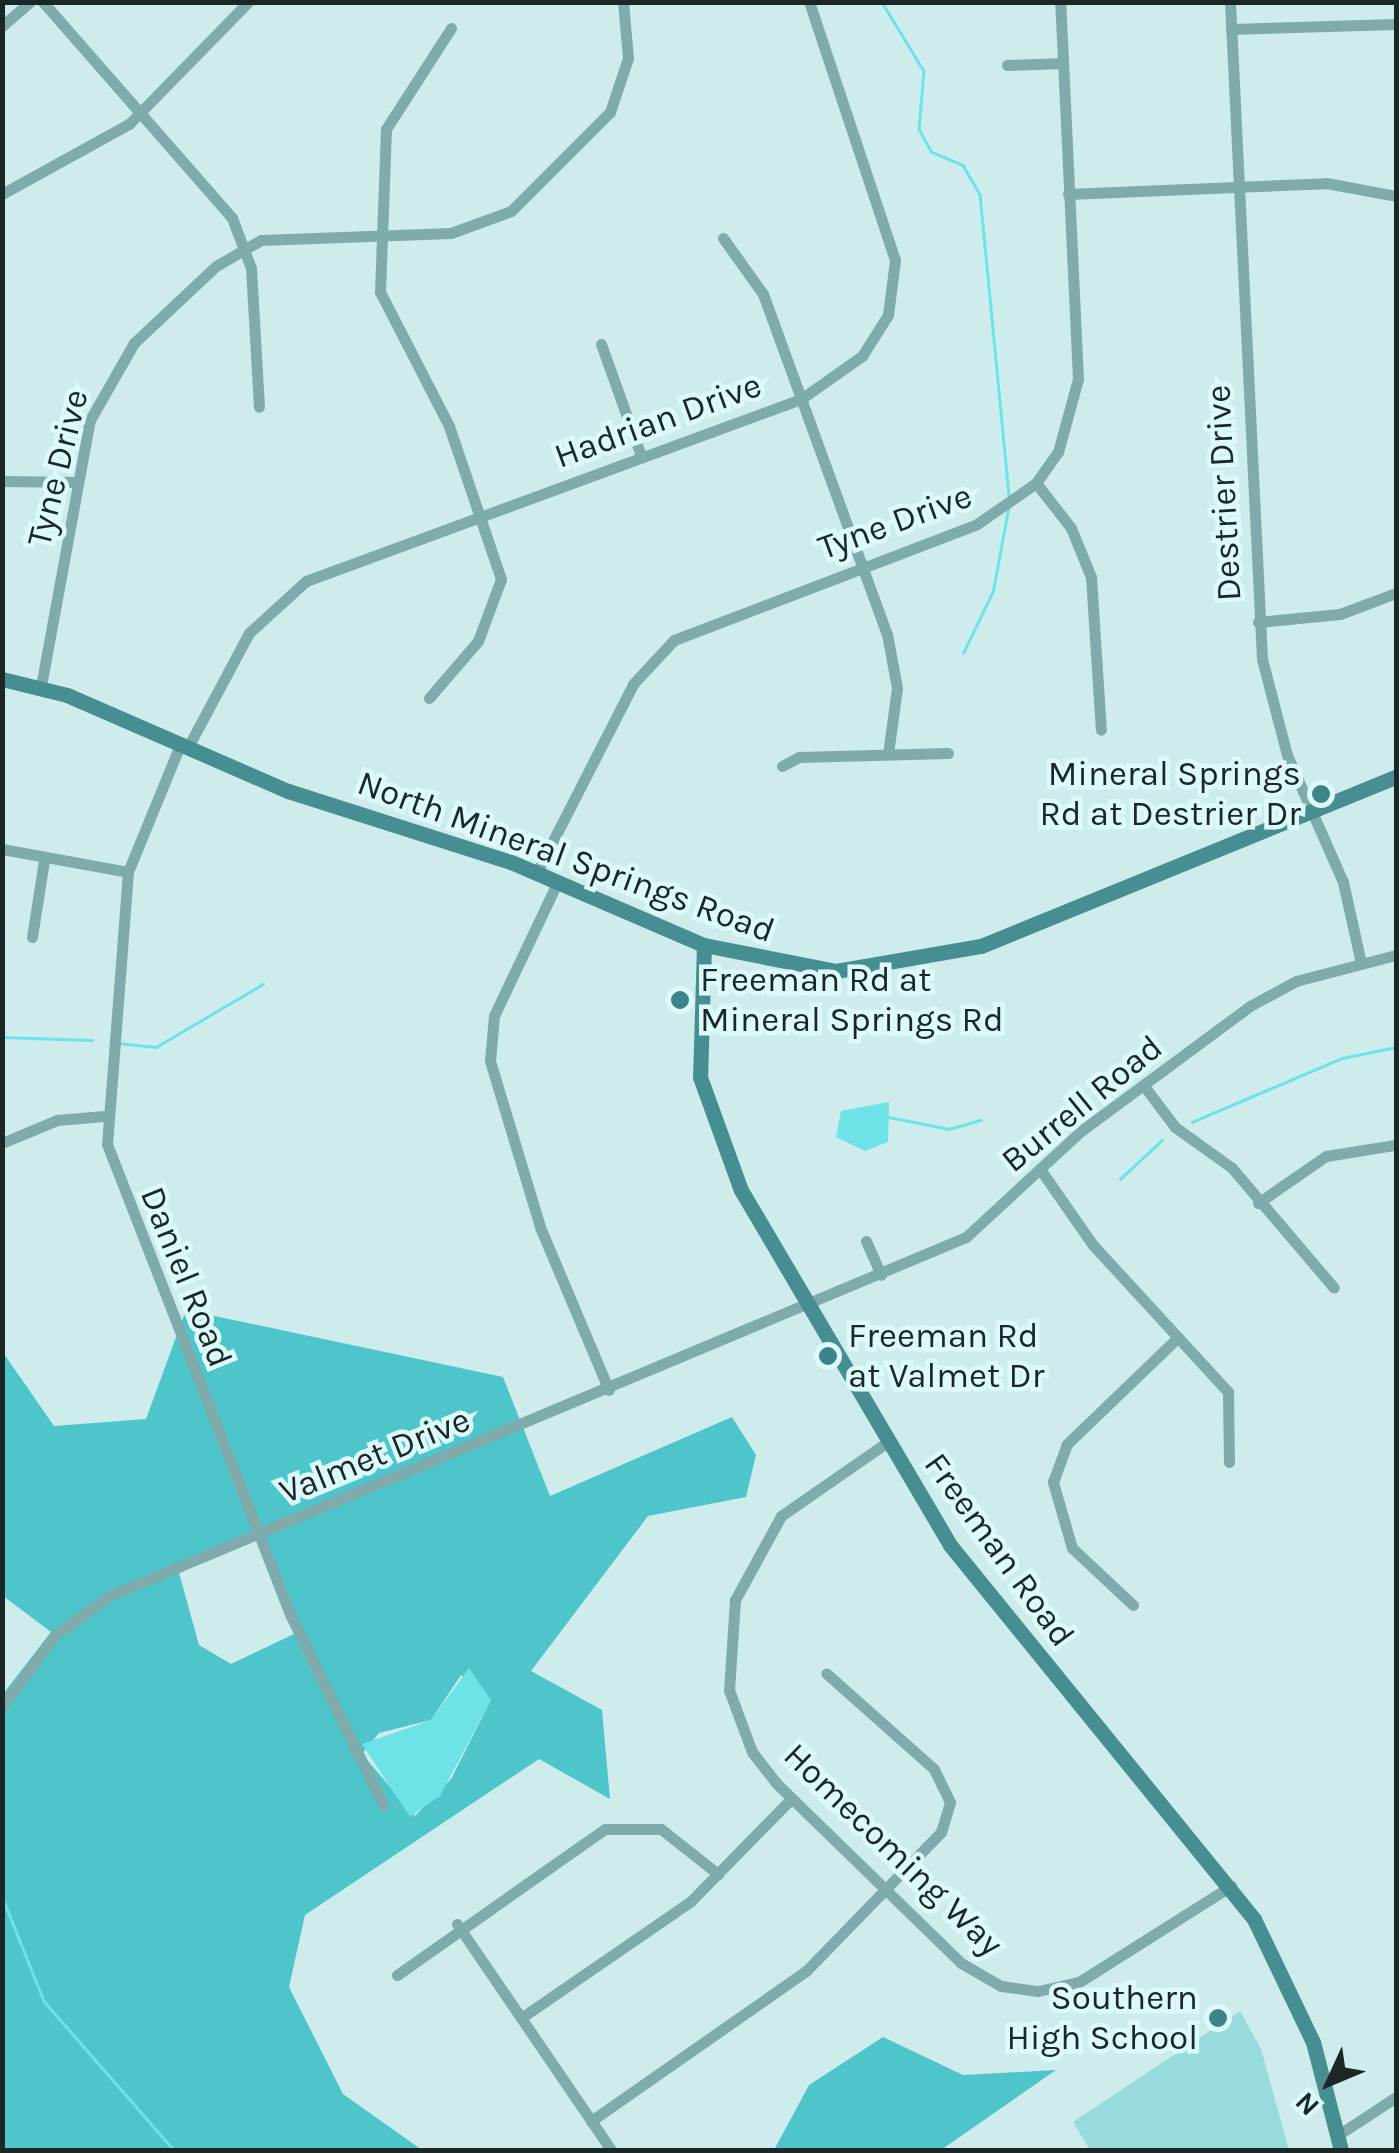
<!DOCTYPE html>
<html>
<head>
<meta charset="utf-8">
<style>
	body { margin:0 }
	#map { position:relative; width:1399px; height:2153px; overflow:hidden; background:#cfeced; font-family:Karla,sans-serif }
	div>[style] { position:absolute }
	[style*='--x'] { left:calc(var(--x)*1px); top:calc(var(--y)*1px); width:calc(var(--w)*1px); rotate:calc(var(--a)*1deg) }
	.green>* { inset:0; background:#97dbdd }
	.forest>* { inset:0; background:#4dc5ca }
	.water>* { inset:0; background:#6de2e7 }
	.stream>* { height:2.5px; margin:-1.25px; padding:0 1.25px; transform-origin:1.25px; border-radius:1.25px; background:#6de2e7 }
	.street>* { height:11px; margin:-5.5px; padding:0 5.5px; transform-origin:5.5px; border-radius:5.5px; background:#7fabad }
	.secondary>* { height:15px; margin:-7.5px; padding:0 7.5px; transform-origin:7.5px; border-radius:7.5px; background:#468e91 }
	.dots>* { width:28px; height:28px; translate:-50% -50%; box-sizing:border-box; border:5px solid #dcfafb; border-radius:50% }
	span { translate:-50% -50%; white-space:nowrap; text-align:center; line-height:1.15; -webkit-text-stroke:9px #dcfafb; paint-order:stroke }
	.street-label { font-size:35px; color:#1b2626 }
	.poi-label { font-size:35px; color:#1b2626 }
	.right { translate:-100% -50%; text-align:right }
	.left { translate:0 -50%; text-align:left }
	.frame { position:absolute; inset:0; border:5px solid #1b2626; pointer-events:none }
	.north { position:absolute; left:1279px; top:2033px; width:100px; height:100px; -webkit-text-stroke:8px #dcfafb; paint-order:stroke; rotate:226deg; font-size:28px; font-weight:700; line-height:40px; text-align:center; color:#1b2626 }
	.north::after { content:''; display:block; margin:auto; width:35px; height:45px; background:#1b2626; clip-path:polygon(50% 0,100% 100%,50% 72%,0 100%) }
</style>
</head>
<body>
<div id="map">
	<div class="green">
		<div style="clip-path:polygon(1240px 2011px,1261px 2049px,1289px 2150px,1090px 2150px,1073px 2122px)"></div>
	</div>
	<div class="forest">
		<div style="clip-path:polygon(evenodd,186px 1310px,503px 1377px,550px 1496px,732px 1417px,756px 1455px,746px 1497px,648px 1516px,531px 1671px,602px 1710px,610px 1799px,539px 1759px,305px 1915px,289px 1987px,343px 2094px,422px 2150px,3px 2150px,3px 1694px,51px 1632px,3px 1596px,2px 1351px,54px 1426px,146px 1419px,186px 1310px,258px 1536px,294px 1634px,231px 1664px,199px 1645px,178px 1569px,258px 1536px,186px 1310px,461px 1675px,491px 1700px,451px 1779px,415px 1816px,362px 1754px,379px 1733px,431px 1720px,461px 1675px)"></div>
		<div style="clip-path:polygon(883px 2037px,963px 2075px,1056px 2070px,941px 2150px,774px 2150px,809px 2085px)"></div>
	</div>
	<div class="water">
		<div style="clip-path:polygon(889px 1102px,888px 1142px,865px 1151px,836px 1137px,841px 1111px)"></div>
		<div style="clip-path:polygon(469px 1668px,491px 1700px,440px 1796px,410px 1817px,362px 1744px,431px 1720px)"></div>
	</div>
	<div class="stream">
		<div style="--x:882;--y:2;--w:81;--a:58.7"></div>
		<div style="--x:924;--y:71;--w:58;--a:94.9"></div>
		<div style="--x:919;--y:129;--w:26;--a:61"></div>
		<div style="--x:932;--y:152;--w:34;--a:23"></div>
		<div style="--x:963;--y:165;--w:34;--a:60"></div>
		<div style="--x:980;--y:194;--w:303;--a:84.5"></div>
		<div style="--x:963;--y:653;--w:69;--a:-64.2"></div>
		<div style="--x:993;--y:591;--w:83;--a:-79.6"></div>
		<div style="--x:2;--y:1037;--w:90;--a:1.9"></div>
		<div style="--x:118;--y:1043;--w:38;--a:6"></div>
		<div style="--x:156;--y:1047;--w:124;--a:-30.5"></div>
		<div style="--x:889;--y:1117;--w:61;--a:11.3"></div>
		<div style="--x:949;--y:1129;--w:33;--a:-16"></div>
		<div style="--x:1192;--y:1122;--w:163;--a:-23.1"></div>
		<div style="--x:1342;--y:1058;--w:55;--a:-11.5"></div>
		<div style="--x:1120;--y:1179;--w:57;--a:-42.9"></div>
		<div style="--x:2;--y:1896;--w:113;--a:68.2"></div>
		<div style="--x:44;--y:2001;--w:198;--a:48.9"></div>
	</div>
	<div class="street">
		<div style="--x:43;--y:2;--w:287;--a:48.8"></div>
		<div style="--x:232;--y:218;--w:53;--a:69.2"></div>
		<div style="--x:251;--y:268;--w:139;--a:86.7"></div>
		<div style="--x:1230;--y:2;--w:658;--a:87.21"></div>
		<div style="--x:1262;--y:659;--w:99;--a:75.4"></div>
		<div style="--x:1287;--y:755;--w:139;--a:66.2"></div>
		<div style="--x:1343;--y:882;--w:83;--a:77.5"></div>
		<div style="--x:2;--y:26;--w:37;--a:-41"></div>
		<div style="--x:1231;--y:29;--w:165;--a:-1.7"></div>
		<div style="--x:1007;--y:65;--w:56;--a:-2"></div>
		<div style="--x:2;--y:194;--w:145;--a:-28.9"></div>
		<div style="--x:129;--y:124;--w:170;--a:-45.7"></div>
		<div style="--x:1068;--y:194;--w:258;--a:-2.4"></div>
		<div style="--x:1326;--y:183;--w:71;--a:10.5"></div>
		<div style="--x:723;--y:238;--w:69;--a:54.5"></div>
		<div style="--x:763;--y:294;--w:362;--a:70"></div>
		<div style="--x:887;--y:634;--w:55;--a:79.5"></div>
		<div style="--x:897;--y:688;--w:67;--a:97.8"></div>
		<div style="--x:601;--y:344;--w:119;--a:70.3"></div>
		<div style="--x:2;--y:481;--w:75;--a:0.8"></div>
		<div style="--x:1036;--y:483;--w:57;--a:52.1"></div>
		<div style="--x:1071;--y:528;--w:53;--a:67.8"></div>
		<div style="--x:1091;--y:577;--w:153;--a:86.3"></div>
		<div style="--x:1258;--y:622;--w:82;--a:-5.6"></div>
		<div style="--x:1340;--y:614;--w:60;--a:-20.6"></div>
		<div style="--x:41;--y:686;--w:270;--a:-79.6"></div>
		<div style="--x:90;--y:420;--w:89;--a:-60.3"></div>
		<div style="--x:134;--y:343;--w:112;--a:-43.2"></div>
		<div style="--x:216;--y:266;--w:52;--a:-30"></div>
		<div style="--x:261;--y:240;--w:190;--a:-2.1"></div>
		<div style="--x:451;--y:233;--w:64;--a:-20.1"></div>
		<div style="--x:511;--y:211;--w:140;--a:-45"></div>
		<div style="--x:610;--y:112;--w:57;--a:-71.6"></div>
		<div style="--x:628;--y:58;--w:56;--a:-95.1"></div>
		<div style="--x:429;--y:698;--w:75;--a:-49.3"></div>
		<div style="--x:478;--y:641;--w:66;--a:-69.6"></div>
		<div style="--x:501;--y:579;--w:162;--a:-108.8"></div>
		<div style="--x:449;--y:426;--w:151;--a:-117.2"></div>
		<div style="--x:380;--y:292;--w:163;--a:-87.9"></div>
		<div style="--x:386;--y:129;--w:120;--a:-57.2"></div>
		<div style="--x:180;--y:745;--w:137;--a:112.3"></div>
		<div style="--x:128;--y:872;--w:273;--a:94.4"></div>
		<div style="--x:107;--y:1144;--w:504;--a:68.73"></div>
		<div style="--x:290;--y:1614;--w:212;--a:64"></div>
		<div style="--x:187;--y:749;--w:132;--a:-61.9"></div>
		<div style="--x:249;--y:633;--w:77;--a:-42.4"></div>
		<div style="--x:306;--y:581;--w:527;--a:-20.19"></div>
		<div style="--x:801;--y:399;--w:75;--a:-35.2"></div>
		<div style="--x:862;--y:356;--w:49;--a:-57.6"></div>
		<div style="--x:888;--y:315;--w:55;--a:-82.7"></div>
		<div style="--x:895;--y:260;--w:272;--a:-108.4"></div>
		<div style="--x:782;--y:766;--w:19;--a:-28"></div>
		<div style="--x:799;--y:757;--w:149;--a:-1.5"></div>
		<div style="--x:2;--y:849;--w:128;--a:10.3"></div>
		<div style="--x:537;--y:872;--w:211;--a:-62.9"></div>
		<div style="--x:633;--y:684;--w:60;--a:-47"></div>
		<div style="--x:674;--y:640;--w:324;--a:-20.9"></div>
		<div style="--x:977;--y:524;--w:72;--a:-34.8"></div>
		<div style="--x:1036;--y:483;--w:38;--a:-55"></div>
		<div style="--x:1058;--y:452;--w:76;--a:-74.7"></div>
		<div style="--x:1078;--y:379;--w:377;--a:-92.7"></div>
		<div style="--x:558;--y:881;--w:149;--a:115.4"></div>
		<div style="--x:494;--y:1016;--w:45;--a:95.1"></div>
		<div style="--x:490;--y:1061;--w:173;--a:73.2"></div>
		<div style="--x:540;--y:1227;--w:177;--a:67.1"></div>
		<div style="--x:32;--y:937;--w:78;--a:-81.1"></div>
		<div style="--x:1144;--y:1086;--w:51;--a:52.9"></div>
		<div style="--x:1175;--y:1127;--w:70;--a:35.7"></div>
		<div style="--x:1232;--y:1168;--w:157;--a:49.6"></div>
		<div style="--x:2;--y:1143;--w:60;--a:-22.7"></div>
		<div style="--x:57;--y:1120;--w:47;--a:-4.9"></div>
		<div style="--x:1040;--y:1169;--w:93;--a:55.1"></div>
		<div style="--x:1093;--y:1245;--w:200;--a:47.4"></div>
		<div style="--x:1228;--y:1392;--w:70;--a:89.2"></div>
		<div style="--x:1258;--y:1203;--w:83;--a:-34.7"></div>
		<div style="--x:1326;--y:1156;--w:70;--a:-9.1"></div>
		<div style="--x:866;--y:1241;--w:37;--a:66"></div>
		<div style="--x:886;--y:1443;--w:128;--a:145.2"></div>
		<div style="--x:781;--y:1516;--w:96;--a:118.7"></div>
		<div style="--x:735;--y:1600;--w:90;--a:93.8"></div>
		<div style="--x:729;--y:1690;--w:66;--a:69.6"></div>
		<div style="--x:752;--y:1752;--w:39;--a:52"></div>
		<div style="--x:776;--y:1783;--w:258;--a:44.2"></div>
		<div style="--x:961;--y:1963;--w:46;--a:29.9"></div>
		<div style="--x:1001;--y:1986;--w:37;--a:8"></div>
		<div style="--x:1038;--y:1991;--w:42;--a:-12.4"></div>
		<div style="--x:1079;--y:1982;--w:180;--a:-32.3"></div>
		<div style="--x:1133;--y:1605;--w:83;--a:-136.9"></div>
		<div style="--x:1072;--y:1548;--w:69;--a:-106.1"></div>
		<div style="--x:1053;--y:1482;--w:40;--a:-69.8"></div>
		<div style="--x:1067;--y:1444;--w:154;--a:-43.9"></div>
		<div style="--x:2;--y:1707;--w:88;--a:-53.8"></div>
		<div style="--x:54;--y:1636;--w:68;--a:-36"></div>
		<div style="--x:109;--y:1596;--w:929;--a:-22.73"></div>
		<div style="--x:966;--y:1237;--w:156;--a:-42.7"></div>
		<div style="--x:1081;--y:1131;--w:210;--a:-36.5"></div>
		<div style="--x:1250;--y:1006;--w:52;--a:-28.5"></div>
		<div style="--x:1296;--y:981;--w:103;--a:-14.6"></div>
		<div style="--x:457;--y:1924;--w:273;--a:55.7"></div>
		<div style="--x:397;--y:1975;--w:254;--a:-35.1"></div>
		<div style="--x:605;--y:1829;--w:56;--a:0"></div>
		<div style="--x:661;--y:1829;--w:73;--a:38.3"></div>
		<div style="--x:521;--y:2018;--w:206;--a:-34.5"></div>
		<div style="--x:691;--y:1901;--w:143;--a:-45.6"></div>
		<div style="--x:591;--y:2121;--w:262;--a:-34.9"></div>
		<div style="--x:806;--y:1971;--w:194;--a:-45.8"></div>
		<div style="--x:941;--y:1832;--w:31;--a:-73"></div>
		<div style="--x:950;--y:1802;--w:37;--a:-116"></div>
		<div style="--x:934;--y:1769;--w:144;--a:-138.4"></div>
		<div style="--x:1338;--y:2135;--w:69;--a:-33.2"></div>
	</div>
	<div class="secondary">
		<div style="--x:2;--y:679;--w:67;--a:13.8"></div>
		<div style="--x:67;--y:695;--w:241;--a:23.5"></div>
		<div style="--x:288;--y:791;--w:234;--a:17.7"></div>
		<div style="--x:511;--y:862;--w:210;--a:23.3"></div>
		<div style="--x:704;--y:945;--w:135;--a:11.1"></div>
		<div style="--x:836;--y:971;--w:147;--a:-9.8"></div>
		<div style="--x:981;--y:946;--w:448;--a:-22.2"></div>
		<div style="--x:704;--y:945;--w:132;--a:91.7"></div>
		<div style="--x:700;--y:1077;--w:120;--a:70.1"></div>
		<div style="--x:741;--y:1190;--w:412;--a:59.5"></div>
		<div style="--x:950;--y:1545;--w:482;--a:50.9"></div>
		<div style="--x:1254;--y:1919;--w:136;--a:64.4"></div>
		<div style="--x:1313;--y:2042;--w:112;--a:75.5"></div>
	</div>
	<div class="dots">
		<div style="left:1321px;top:794px;background:#3c8487"></div>
		<div style="left:680px;top:1000px;background:#3c8487"></div>
		<div style="left:828px;top:1356px;background:#3c8487"></div>
		<div style="left:1218px;top:2018px;background:#3c8487"></div>
	</div>
	<div class="street-label">
		<span style="left:658px;top:421px;rotate:-20deg">Hadrian Drive</span>
		<span style="left:58px;top:468px;rotate:-76deg">Tyne Drive</span>
		<span style="left:1224px;top:493px;rotate:-93deg">Destrier Drive</span>
		<span style="left:895px;top:522px;rotate:-20deg">Tyne Drive</span>
		<span style="left:566px;top:857px;rotate:20deg">North Mineral Springs Road</span>
		<span style="left:1082px;top:1104px;rotate:-39deg">Burrell Road</span>
		<span style="left:186px;top:1277px;rotate:68deg">Daniel Road</span>
		<span style="left:375px;top:1456px;rotate:-22deg">Valmet Drive</span>
		<span style="left:999px;top:1550px;rotate:54deg">Freeman Road</span>
		<span style="left:893px;top:1850px;rotate:44deg">Homecoming Way</span>
	</div>
	<div class="poi-label">
		<span class="right" style="left:1301px;top:794px">Mineral Springs<br>Rd at Destrier Dr</span>
		<span class="left" style="left:700px;top:1000px">Freeman Rd at<br>Mineral Springs Rd</span>
		<span class="left" style="left:848px;top:1356px">Freeman Rd<br>at Valmet Dr</span>
		<span class="right" style="left:1198px;top:2018px">Southern<br>High School</span>
	</div>
	<div class="frame"></div>
	<div class="north">N</div>
</div>
</body>
</html>
